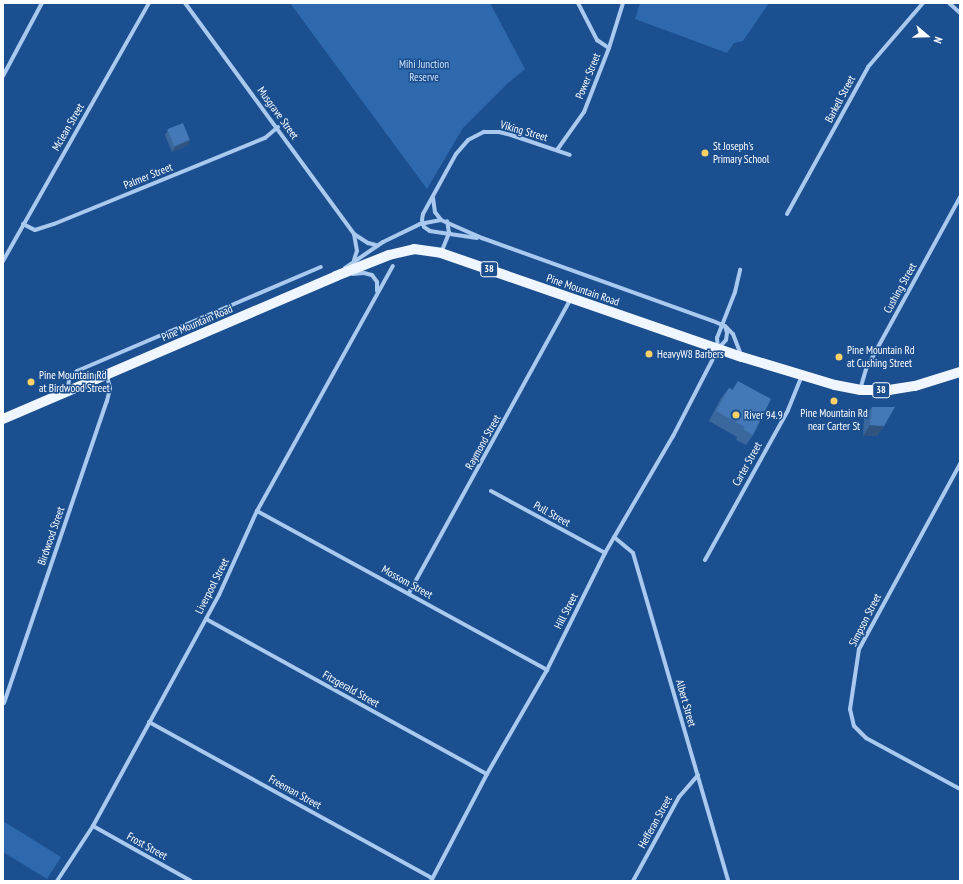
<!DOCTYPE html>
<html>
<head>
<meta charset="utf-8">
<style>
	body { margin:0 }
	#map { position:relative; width:963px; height:884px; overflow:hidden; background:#1b4f8f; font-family:"PT Sans Narrow",sans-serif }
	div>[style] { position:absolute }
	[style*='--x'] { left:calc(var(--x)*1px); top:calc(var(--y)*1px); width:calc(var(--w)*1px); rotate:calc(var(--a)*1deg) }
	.green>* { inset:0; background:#2e69ad }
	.minor>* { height:4px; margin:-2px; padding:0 2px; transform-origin:2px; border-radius:2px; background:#a9c9ee }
	.primary>* { height:10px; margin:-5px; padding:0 5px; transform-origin:5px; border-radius:5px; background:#f0f6ff }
	.wall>* { inset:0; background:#3a679d }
	.shaded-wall>* { inset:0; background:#305480 }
	.building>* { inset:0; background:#4478b7; transform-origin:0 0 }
	.dots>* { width:11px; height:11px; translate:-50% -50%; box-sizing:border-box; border:2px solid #1b4f8f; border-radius:50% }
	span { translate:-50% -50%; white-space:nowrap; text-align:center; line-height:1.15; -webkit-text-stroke:3px #1b4f8f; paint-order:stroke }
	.shield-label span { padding:1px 3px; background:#1b4f8f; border:1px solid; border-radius:3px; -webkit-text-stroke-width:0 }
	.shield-label { font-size:10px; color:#fff; font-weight:700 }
	.park-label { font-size:11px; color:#cfe3fa }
	.street-label { font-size:11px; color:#fff }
	.poi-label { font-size:11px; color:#fff }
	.left { translate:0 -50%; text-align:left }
	.frame { position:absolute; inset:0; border:4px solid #fff; pointer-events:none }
	.north { position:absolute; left:907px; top:16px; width:40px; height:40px; -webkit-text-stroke:3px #1b4f8f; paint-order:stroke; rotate:110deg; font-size:11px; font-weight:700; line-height:16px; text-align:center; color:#fff }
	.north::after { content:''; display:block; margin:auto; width:14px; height:18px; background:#fff; clip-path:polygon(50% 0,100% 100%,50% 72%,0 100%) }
</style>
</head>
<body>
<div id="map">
	<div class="green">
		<div style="clip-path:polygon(290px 3px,490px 3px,525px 69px,507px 84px,463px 128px,427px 189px)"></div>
		<div style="clip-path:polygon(640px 3px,769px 3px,743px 41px,734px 43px,727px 53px,635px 19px)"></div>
		<div style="clip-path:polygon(3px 821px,61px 857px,47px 879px,3px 852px)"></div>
	</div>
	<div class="minor">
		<div style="--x:185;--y:3;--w:286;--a:53.8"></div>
		<div style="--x:354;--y:234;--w:17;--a:33"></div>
		<div style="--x:368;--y:243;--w:8;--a:14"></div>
		<div style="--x:578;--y:3;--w:42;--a:62.8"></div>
		<div style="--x:597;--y:40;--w:14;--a:34"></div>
		<div style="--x:949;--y:3;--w:15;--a:42"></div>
		<div style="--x:3;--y:76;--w:83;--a:-61.9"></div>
		<div style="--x:557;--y:150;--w:47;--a:-54.6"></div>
		<div style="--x:584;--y:112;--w:69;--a:-68.7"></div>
		<div style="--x:609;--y:48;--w:47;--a:-72.7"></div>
		<div style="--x:433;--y:198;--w:14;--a:82"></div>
		<div style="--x:435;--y:212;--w:10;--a:53"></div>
		<div style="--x:787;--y:214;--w:168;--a:-61.1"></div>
		<div style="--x:868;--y:67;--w:84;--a:-49.3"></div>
		<div style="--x:23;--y:224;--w:13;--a:27"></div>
		<div style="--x:35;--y:230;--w:20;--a:-18"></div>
		<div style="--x:54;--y:224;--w:228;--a:-22.2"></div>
		<div style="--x:265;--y:138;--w:17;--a:-40"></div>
		<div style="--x:477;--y:238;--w:48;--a:-171.5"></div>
		<div style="--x:430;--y:231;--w:7;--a:-146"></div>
		<div style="--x:424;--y:227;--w:7;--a:-106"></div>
		<div style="--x:422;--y:220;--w:6;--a:-81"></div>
		<div style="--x:423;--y:214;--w:68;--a:-61.2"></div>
		<div style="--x:456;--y:154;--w:18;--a:-49"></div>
		<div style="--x:468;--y:140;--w:18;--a:-27"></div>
		<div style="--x:484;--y:132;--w:15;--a:0"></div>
		<div style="--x:499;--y:132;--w:12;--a:14"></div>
		<div style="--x:511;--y:135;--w:62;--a:18.7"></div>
		<div style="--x:441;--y:253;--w:22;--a:-68"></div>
		<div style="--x:449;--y:233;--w:12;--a:-99"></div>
		<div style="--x:354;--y:260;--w:9;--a:-72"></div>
		<div style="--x:357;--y:251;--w:17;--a:-100"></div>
		<div style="--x:3;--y:261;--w:296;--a:-60.5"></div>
		<div style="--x:345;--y:268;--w:46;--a:-34.4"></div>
		<div style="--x:383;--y:242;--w:41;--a:-25.9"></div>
		<div style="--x:420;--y:224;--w:21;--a:-11"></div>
		<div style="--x:441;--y:220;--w:45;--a:23.7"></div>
		<div style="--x:482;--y:238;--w:245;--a:19.8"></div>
		<div style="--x:713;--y:321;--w:13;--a:23"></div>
		<div style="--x:725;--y:326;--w:7;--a:74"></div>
		<div style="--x:727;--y:333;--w:7;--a:98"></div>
		<div style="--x:726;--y:340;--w:12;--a:132"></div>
		<div style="--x:718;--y:349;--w:98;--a:117.3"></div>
		<div style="--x:673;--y:436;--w:135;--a:120.2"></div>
		<div style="--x:605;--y:553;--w:131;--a:116.4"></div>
		<div style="--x:547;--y:670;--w:120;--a:120"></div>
		<div style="--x:487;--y:774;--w:121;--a:117.6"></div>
		<div style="--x:353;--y:274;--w:11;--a:-5"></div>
		<div style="--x:364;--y:273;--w:8;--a:14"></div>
		<div style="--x:372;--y:275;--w:9;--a:54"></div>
		<div style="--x:377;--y:282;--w:9;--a:90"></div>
		<div style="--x:726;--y:327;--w:10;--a:45"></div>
		<div style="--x:733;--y:334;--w:22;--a:69"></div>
		<div style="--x:718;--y:348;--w:10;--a:-96"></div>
		<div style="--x:717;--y:338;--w:49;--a:-68.6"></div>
		<div style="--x:735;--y:292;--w:23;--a:-77"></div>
		<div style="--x:68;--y:389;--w:10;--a:-84"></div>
		<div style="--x:69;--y:379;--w:11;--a:-45"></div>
		<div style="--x:77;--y:371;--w:265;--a:-23.1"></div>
		<div style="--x:860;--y:390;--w:22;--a:-74"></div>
		<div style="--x:866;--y:369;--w:196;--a:-61.3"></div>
		<div style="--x:960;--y:464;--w:211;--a:118.6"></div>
		<div style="--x:859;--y:649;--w:61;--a:98.5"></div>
		<div style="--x:850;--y:709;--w:17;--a:77"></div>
		<div style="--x:854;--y:726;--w:17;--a:45"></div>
		<div style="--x:866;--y:738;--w:107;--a:28.5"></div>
		<div style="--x:491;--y:491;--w:130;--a:28.5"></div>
		<div style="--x:257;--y:511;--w:331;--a:28.7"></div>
		<div style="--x:614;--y:537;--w:25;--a:40"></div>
		<div style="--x:633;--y:553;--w:341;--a:73.8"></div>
		<div style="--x:705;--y:560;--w:171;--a:-61"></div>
		<div style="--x:788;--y:410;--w:37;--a:-68"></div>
		<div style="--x:409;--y:593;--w:337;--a:-61.2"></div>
		<div style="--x:206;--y:619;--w:321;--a:28.9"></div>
		<div style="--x:4;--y:703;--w:319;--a:-71.2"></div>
		<div style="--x:107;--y:401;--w:13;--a:-77"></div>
		<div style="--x:110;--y:388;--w:12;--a:-104"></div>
		<div style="--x:149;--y:722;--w:323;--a:28.9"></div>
		<div style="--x:93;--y:826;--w:112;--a:29.3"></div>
		<div style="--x:57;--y:881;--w:66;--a:-56.8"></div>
		<div style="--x:93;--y:826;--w:263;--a:-61.4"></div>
		<div style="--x:219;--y:595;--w:92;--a:-65.7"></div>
		<div style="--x:257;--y:511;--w:280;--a:-61"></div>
		<div style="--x:633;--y:881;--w:96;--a:-61.3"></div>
		<div style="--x:679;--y:797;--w:29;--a:-49"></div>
	</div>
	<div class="primary">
		<div style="--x:3;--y:419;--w:362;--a:-23.2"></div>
		<div style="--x:336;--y:276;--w:57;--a:-21.6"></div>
		<div style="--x:389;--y:255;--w:26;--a:-13"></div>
		<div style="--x:414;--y:249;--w:27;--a:8"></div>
		<div style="--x:441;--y:253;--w:318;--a:19.1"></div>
		<div style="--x:742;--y:357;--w:97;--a:16.8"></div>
		<div style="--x:835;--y:385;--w:25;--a:11"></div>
		<div style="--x:860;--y:390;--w:29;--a:0"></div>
		<div style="--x:889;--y:390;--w:26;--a:-9"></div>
		<div style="--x:915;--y:386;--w:47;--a:-17.3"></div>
	</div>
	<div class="wall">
		<div style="clip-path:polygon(168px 130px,190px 140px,187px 146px,172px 152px,165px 135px)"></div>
		<div style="clip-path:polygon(738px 381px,753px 435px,746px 445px,736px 440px,737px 437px,709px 421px,721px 398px,729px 388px,732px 390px)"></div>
		<div style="clip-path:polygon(872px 407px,884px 426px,877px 436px,863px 436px,864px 417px)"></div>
	</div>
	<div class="shaded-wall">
		<div style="clip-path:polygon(190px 140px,187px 146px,172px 152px,175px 147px)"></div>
		<div style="clip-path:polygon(870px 425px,884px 426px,877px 436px,863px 436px)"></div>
	</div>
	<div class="building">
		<div style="left:183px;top:123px;width:18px;height:17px;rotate:68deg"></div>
		<div style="clip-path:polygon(738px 381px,771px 399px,753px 435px,743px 429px,745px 427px,716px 411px,729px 388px,733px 390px)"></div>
		<div style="clip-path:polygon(872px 407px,895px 407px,884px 426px,870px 425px)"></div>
	</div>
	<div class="dots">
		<div style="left:705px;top:153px;background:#ffd166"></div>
		<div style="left:649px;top:354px;background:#ffd166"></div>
		<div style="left:839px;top:357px;background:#ffd166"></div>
		<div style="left:31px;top:382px;background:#ffd166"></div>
		<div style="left:834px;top:401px;background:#ffd166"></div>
		<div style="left:736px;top:415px;background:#ffd166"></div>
	</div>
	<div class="shield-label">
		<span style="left:489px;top:269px">38</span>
		<span style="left:881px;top:390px">38</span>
	</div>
	<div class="park-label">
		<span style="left:424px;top:71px">Mihi Junction<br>Reserve</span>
	</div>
	<div class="street-label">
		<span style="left:588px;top:76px;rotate:-68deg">Power Street</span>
		<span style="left:840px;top:99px;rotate:-62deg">Barkell Street</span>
		<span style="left:278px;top:113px;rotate:54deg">Musgrave Street</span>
		<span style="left:68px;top:127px;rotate:-60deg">Mclean Street</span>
		<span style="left:524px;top:131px;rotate:16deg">Viking Street</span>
		<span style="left:148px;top:176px;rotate:-22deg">Palmer Street</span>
		<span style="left:900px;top:288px;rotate:-61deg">Cushing Street</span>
		<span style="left:583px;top:290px;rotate:19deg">Pine Mountain Road</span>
		<span style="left:197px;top:323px;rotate:-23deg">Pine Mountain Road</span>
		<span style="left:483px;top:442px;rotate:-61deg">Raymond Street</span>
		<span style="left:747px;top:464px;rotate:-61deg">Carter Street</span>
		<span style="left:552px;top:514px;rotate:29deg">Pull Street</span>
		<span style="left:51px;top:536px;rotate:-71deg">Birdwood Street</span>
		<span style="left:407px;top:582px;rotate:29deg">Mossom Street</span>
		<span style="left:212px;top:586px;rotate:-63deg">Liverpool Street</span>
		<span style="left:566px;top:611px;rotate:-63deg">Hill Street</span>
		<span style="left:865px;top:620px;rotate:-63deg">Simpson Street</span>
		<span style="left:351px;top:689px;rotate:29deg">Fitzgerald Street</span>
		<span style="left:686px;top:703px;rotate:74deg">Albert Street</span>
		<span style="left:295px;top:792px;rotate:29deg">Freeman Street</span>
		<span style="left:655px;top:822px;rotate:-61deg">Hefferan Street</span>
		<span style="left:147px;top:846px;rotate:29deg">Frost Street</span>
	</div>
	<div class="poi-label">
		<span class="left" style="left:713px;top:153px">St Joseph's<br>Primary School</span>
		<span class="left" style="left:847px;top:357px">Pine Mountain Rd<br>at Cushing Street</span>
		<span class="left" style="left:657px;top:354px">HeavyW8 Barbers</span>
		<span class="left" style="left:39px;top:382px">Pine Mountain Rd<br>at Birdwood Street</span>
		<span style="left:834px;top:420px">Pine Mountain Rd<br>near Carter St</span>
		<span class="left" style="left:744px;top:415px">River 94.9</span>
	</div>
	<div class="frame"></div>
	<div class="north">N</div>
</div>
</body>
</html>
